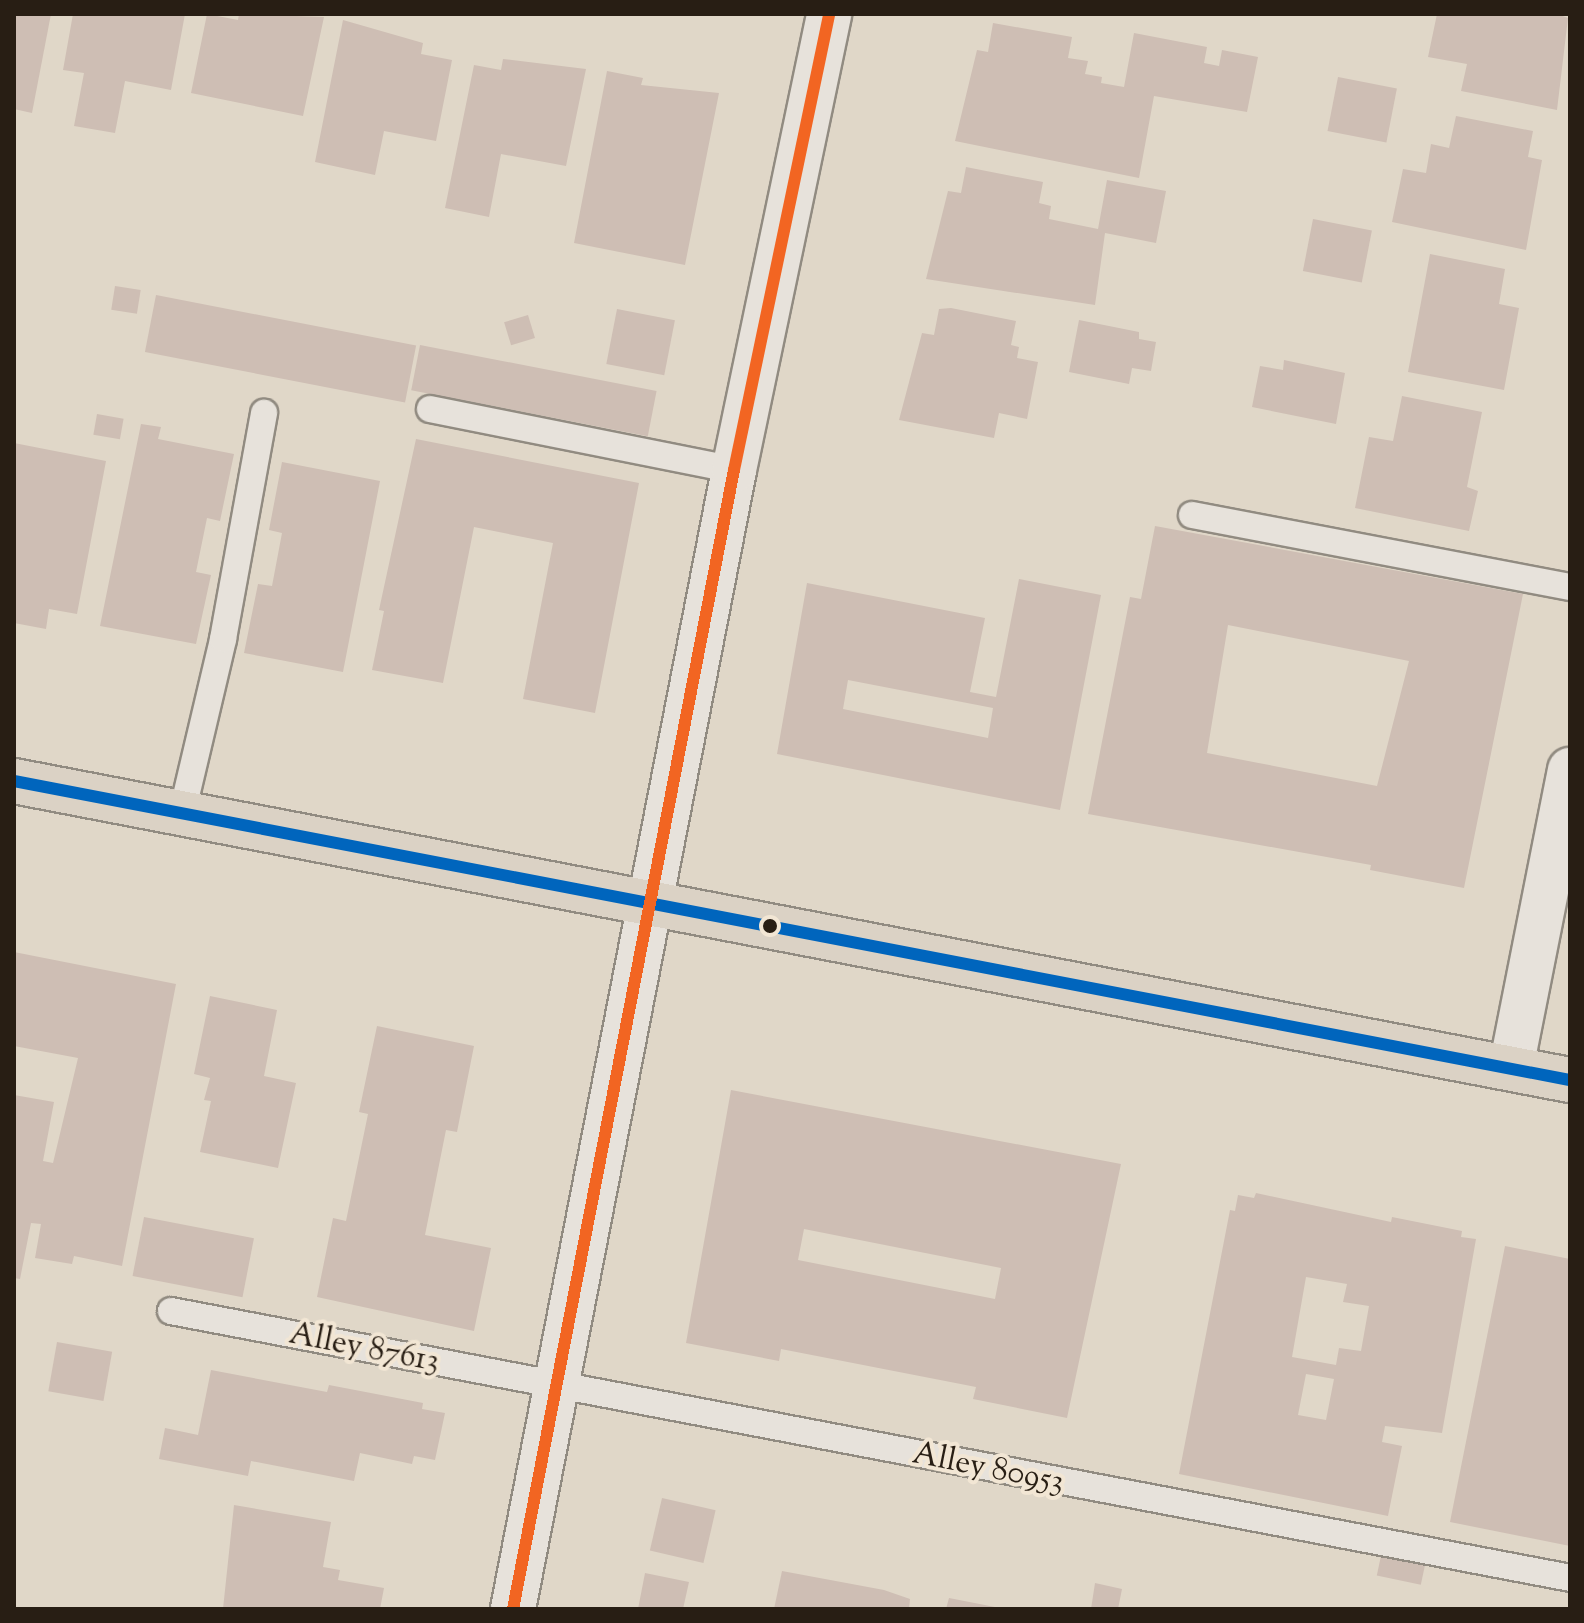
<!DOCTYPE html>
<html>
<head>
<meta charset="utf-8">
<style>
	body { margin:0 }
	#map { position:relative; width:1584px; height:1623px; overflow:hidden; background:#e0d7c8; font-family:"Sorts Mill Goudy",serif }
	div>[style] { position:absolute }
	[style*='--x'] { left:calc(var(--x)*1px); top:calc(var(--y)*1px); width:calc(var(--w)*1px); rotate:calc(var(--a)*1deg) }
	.building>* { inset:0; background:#cebeb4; transform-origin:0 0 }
	.roads { filter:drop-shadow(2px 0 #918b81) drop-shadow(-2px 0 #918b81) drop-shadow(0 2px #918b81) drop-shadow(0 -2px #918b81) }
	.lane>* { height:26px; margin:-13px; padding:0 13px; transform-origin:13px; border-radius:13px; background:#e7e2db }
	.street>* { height:44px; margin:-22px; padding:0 22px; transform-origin:22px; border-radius:22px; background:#e7e2db }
	.primary>* { height:44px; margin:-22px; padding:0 22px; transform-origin:22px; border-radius:22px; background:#dbd2c5 }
	.bus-1>* { height:12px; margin:-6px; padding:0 6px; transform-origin:6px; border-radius:6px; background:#0065bd }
	.bus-2>* { height:12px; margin:-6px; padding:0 6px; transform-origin:6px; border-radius:6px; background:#f26522 }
	.dots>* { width:22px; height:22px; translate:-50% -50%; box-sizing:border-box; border:4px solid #f2e6d4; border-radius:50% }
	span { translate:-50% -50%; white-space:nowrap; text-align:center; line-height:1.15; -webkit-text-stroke:8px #f2e6d4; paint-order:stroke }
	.street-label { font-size:32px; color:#281e14 }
	.frame { position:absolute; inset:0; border:16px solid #281e14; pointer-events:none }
</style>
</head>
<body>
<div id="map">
	<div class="building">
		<div style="clip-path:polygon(14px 14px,51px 14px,32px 113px,14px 109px)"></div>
		<div style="clip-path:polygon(73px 14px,185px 14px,171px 90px,125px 81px,115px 133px,74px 126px,84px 73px,63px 70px)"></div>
		<div style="clip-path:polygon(207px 14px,238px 20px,239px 14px,324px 17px,303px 116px,191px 93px)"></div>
		<div style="clip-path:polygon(1437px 14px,1557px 14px,1568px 18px,1557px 110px,1461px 91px,1467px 64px,1428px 57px)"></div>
		<div style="clip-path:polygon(343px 20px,423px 43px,421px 54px,452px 60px,436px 141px,384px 131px,375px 175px,315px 162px)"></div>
		<div style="clip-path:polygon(993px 23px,1072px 37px,1068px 58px,1088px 61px,1085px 74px,1102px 77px,1101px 83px,1124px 87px,1134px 33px,1207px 47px,1204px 63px,1219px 66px,1222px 50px,1258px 57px,1247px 112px,1154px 96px,1139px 178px,955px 141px,977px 50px,988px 52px)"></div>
		<div style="clip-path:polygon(503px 59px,586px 69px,566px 166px,501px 154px,489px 217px,445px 208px,474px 65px,501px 70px)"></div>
		<div style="clip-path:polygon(607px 71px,643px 78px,641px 85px,719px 93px,685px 265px,574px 243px)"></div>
		<div style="left:1338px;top:77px;width:60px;height:55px;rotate:11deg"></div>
		<div style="clip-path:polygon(1456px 116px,1533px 131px,1528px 157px,1542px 160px,1526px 250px,1392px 222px,1403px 169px,1426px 173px,1431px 144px,1449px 148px)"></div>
		<div style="clip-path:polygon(966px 167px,1043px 182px,1039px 203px,1051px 206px,1049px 219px,1098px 229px,1107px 180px,1166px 191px,1156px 243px,1105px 233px,1095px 305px,926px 279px,948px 191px,961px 193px)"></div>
		<div style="left:1313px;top:219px;width:60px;height:53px;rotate:11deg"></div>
		<div style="clip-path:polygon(1430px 254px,1505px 269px,1499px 304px,1519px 308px,1504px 390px,1408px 372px)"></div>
		<div style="left:115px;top:286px;width:26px;height:24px;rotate:9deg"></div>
		<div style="left:156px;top:295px;width:265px;height:58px;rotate:11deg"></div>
		<div style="clip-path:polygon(951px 308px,1016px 321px,1011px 345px,1019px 347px,1017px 358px,1038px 362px,1027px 419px,999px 413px,994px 438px,899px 420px,922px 333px,934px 335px,939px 309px)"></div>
		<div style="left:617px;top:309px;width:59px;height:56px;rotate:11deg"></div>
		<div style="left:528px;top:315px;width:24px;height:25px;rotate:73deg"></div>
		<div style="clip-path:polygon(1079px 320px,1139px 332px,1139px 339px,1156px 342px,1151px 371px,1132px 368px,1129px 384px,1069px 372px)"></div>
		<div style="left:420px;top:345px;width:241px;height:46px;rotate:11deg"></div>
		<div style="clip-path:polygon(1284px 360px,1345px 373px,1336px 424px,1252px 407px,1260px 366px,1283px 370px)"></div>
		<div style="clip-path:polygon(1402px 396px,1482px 412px,1467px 487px,1478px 491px,1469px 531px,1355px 508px,1369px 437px,1393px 441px)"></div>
		<div style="left:97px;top:414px;width:27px;height:21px;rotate:10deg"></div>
		<div style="clip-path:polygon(141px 424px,161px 427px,158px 439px,234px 454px,220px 521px,207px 518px,196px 572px,211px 575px,196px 644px,100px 626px)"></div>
		<div style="clip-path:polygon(416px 439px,639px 483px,595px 713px,523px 699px,553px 543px,474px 527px,443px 683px,372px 670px,384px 611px,379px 610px)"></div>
		<div style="clip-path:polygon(14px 443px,106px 461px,77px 614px,49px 609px,46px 629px,14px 623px)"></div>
		<div style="clip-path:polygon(282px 462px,380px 481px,343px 672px,244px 653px,258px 584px,272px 586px,282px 533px,269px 530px)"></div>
		<div style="clip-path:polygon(evenodd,1155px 526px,1523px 594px,1464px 888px,1370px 870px,1371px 865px,1088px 814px,1130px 597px,1141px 599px,1155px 526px,1228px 625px,1409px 661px,1377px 786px,1207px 753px,1228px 625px)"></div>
		<div style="clip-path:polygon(evenodd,1019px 579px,1101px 595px,1060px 810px,777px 754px,807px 583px,985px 618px,970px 692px,996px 697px,1019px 579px,848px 680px,993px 708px,988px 738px,843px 709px,848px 680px)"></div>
		<div style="clip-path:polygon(14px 952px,176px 984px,122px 1266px,74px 1256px,72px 1264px,35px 1258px,41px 1224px,31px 1223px,20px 1279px,14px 1278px,14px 1095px,54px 1102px,43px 1161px,53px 1163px,78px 1058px,14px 1046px)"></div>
		<div style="clip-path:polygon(210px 996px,277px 1010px,264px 1076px,296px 1083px,278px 1168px,200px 1152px,211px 1101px,204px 1100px,210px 1078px,194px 1074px)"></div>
		<div style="clip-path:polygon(377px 1026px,474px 1046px,457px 1132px,446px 1130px,425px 1235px,491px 1248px,474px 1331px,317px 1297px,333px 1218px,346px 1221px,368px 1114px,359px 1112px)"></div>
		<div style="clip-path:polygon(evenodd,731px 1090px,1121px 1164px,1067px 1418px,973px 1399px,976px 1387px,781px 1349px,779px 1361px,686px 1343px,731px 1090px,804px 1229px,1001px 1268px,995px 1299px,798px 1260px,804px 1229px)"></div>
		<div style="clip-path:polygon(evenodd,1256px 1193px,1391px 1222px,1392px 1217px,1462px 1231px,1461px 1237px,1476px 1239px,1442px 1433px,1385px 1426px,1382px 1442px,1402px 1446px,1388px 1516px,1179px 1474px,1230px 1210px,1235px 1211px,1238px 1195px,1254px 1198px,1256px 1193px,1306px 1277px,1347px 1284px,1343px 1302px,1369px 1306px,1361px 1351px,1339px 1348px,1336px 1365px,1292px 1357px,1306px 1277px,1256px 1193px,1306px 1374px,1334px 1379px,1326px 1420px,1298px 1415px,1306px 1374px)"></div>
		<div style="left:144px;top:1217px;width:112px;height:60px;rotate:11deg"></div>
		<div style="clip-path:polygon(1505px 1246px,1570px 1259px,1570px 1546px,1450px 1522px)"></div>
		<div style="left:57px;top:1342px;width:56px;height:50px;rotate:10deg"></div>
		<div style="clip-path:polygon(211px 1370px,327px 1392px,329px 1385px,423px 1403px,422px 1409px,445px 1413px,435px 1460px,414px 1456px,412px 1464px,360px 1453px,354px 1481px,251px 1461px,248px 1476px,159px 1459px,165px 1428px,198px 1435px)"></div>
		<div style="left:662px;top:1498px;width:55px;height:54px;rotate:13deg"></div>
		<div style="clip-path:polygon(234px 1505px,331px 1522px,323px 1567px,340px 1570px,338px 1580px,384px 1588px,380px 1609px,223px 1609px)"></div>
		<div style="left:1382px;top:1551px;width:45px;height:25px;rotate:12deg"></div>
		<div style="clip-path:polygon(782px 1571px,884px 1590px,910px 1599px,909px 1609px,774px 1609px)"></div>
		<div style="clip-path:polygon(645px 1573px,689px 1582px,683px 1609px,638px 1609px)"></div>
		<div style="clip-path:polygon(1095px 1583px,1122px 1589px,1118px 1609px,1091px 1609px)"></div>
		<div style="clip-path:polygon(949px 1598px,1000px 1608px,1000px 1609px,946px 1609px)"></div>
	</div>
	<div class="roads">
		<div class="lane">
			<div style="--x:430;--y:409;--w:310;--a:11.3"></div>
			<div style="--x:1192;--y:515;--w:385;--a:10.8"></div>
			<div style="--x:182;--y:813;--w:179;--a:-76.7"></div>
			<div style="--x:223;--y:639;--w:230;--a:-79.7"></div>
			<div style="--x:171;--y:1311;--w:1424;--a:10.8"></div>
		</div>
		<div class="street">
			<div style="--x:1511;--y:1068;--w:304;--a:-78.8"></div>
			<div style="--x:513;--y:1609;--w:1160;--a:-79.02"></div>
			<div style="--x:734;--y:470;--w:466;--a:-78.2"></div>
		</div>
		<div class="primary">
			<div style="--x:14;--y:781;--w:1584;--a:10.88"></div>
		</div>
	</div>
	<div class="bus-1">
		<div style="--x:14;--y:781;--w:1584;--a:10.88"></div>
	</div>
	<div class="bus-2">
		<div style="--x:513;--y:1609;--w:1160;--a:-79.02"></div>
		<div style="--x:734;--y:470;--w:466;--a:-78.2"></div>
	</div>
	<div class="dots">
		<div style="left:770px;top:926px;background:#281e14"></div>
	</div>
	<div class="street-label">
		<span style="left:364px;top:1349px;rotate:11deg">Alley 87613</span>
		<span style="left:988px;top:1469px;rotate:11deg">Alley 80953</span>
	</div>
	<div class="frame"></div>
</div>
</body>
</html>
